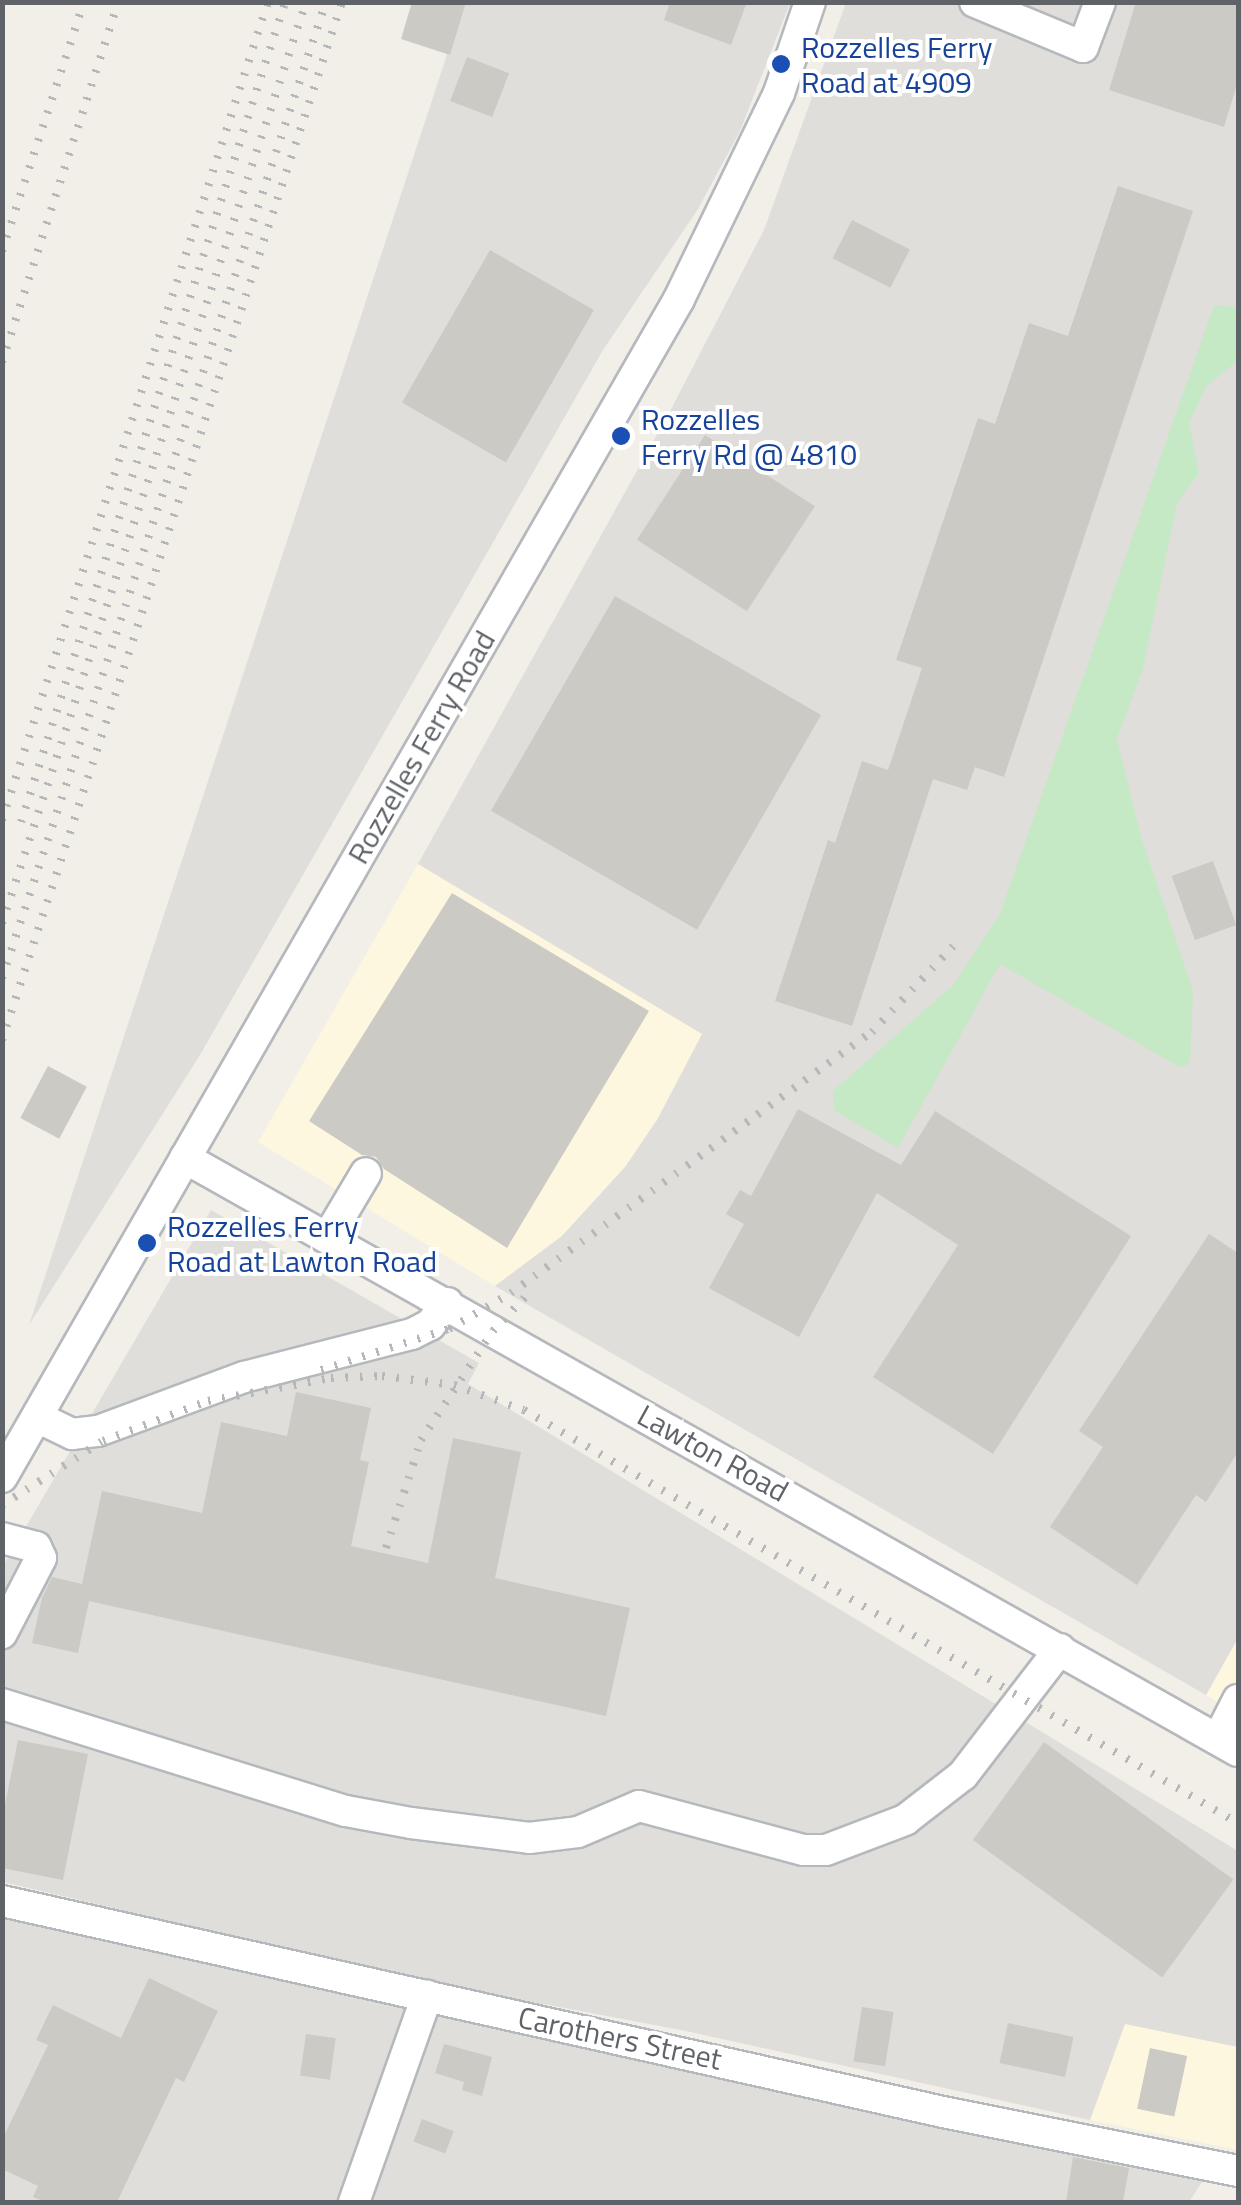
<!DOCTYPE html>
<html>
<head>
<meta charset="utf-8">
<style>
	body { margin:0 }
	#map { position:relative; width:1241px; height:2205px; overflow:hidden; background:#f1efe8; font-family:"Titillium Web",sans-serif }
	div>[style] { position:absolute }
	[style*='--x'] { left:calc(var(--x)*1px); top:calc(var(--y)*1px); width:calc(var(--w)*1px); rotate:calc(var(--a)*1deg) }
	.commercial>* { inset:0; background:#fef7e0 }
	.industrial>* { inset:0; background:#e0deda }
	.green>* { inset:0; background:#c5e8c5 }
	.building>* { inset:0; background:#cccac5; transform-origin:0 0 }
	.roads { filter:drop-shadow(2px 0 #b5b8bc) drop-shadow(-2px 0 #b5b8bc) drop-shadow(0 2px #b5b8bc) drop-shadow(0 -2px #b5b8bc) }
	.minor>* { height:30px; margin:-15px; padding:0 15px; transform-origin:15px; border-radius:15px; background:#fff }
	.rail>* { height:8px; margin-top:-4px; transform-origin:0; background:repeating-linear-gradient(90deg,#b6b7b8 0 2.5px,transparent 0 14.5px) }
	.dots>* { width:28px; height:28px; translate:-50% -50%; box-sizing:border-box; border:5px solid #fff; border-radius:50% }
	span { translate:-50% -50%; white-space:nowrap; text-align:center; line-height:1.15; -webkit-text-stroke:8px #fff; paint-order:stroke }
	.transit-label { font-size:30px; color:#164399 }
	.left { translate:0 -50%; text-align:left }
	.street-label { font-size:30px; color:#5f6368 }
	.frame { position:absolute; inset:0; border:5px solid #5f6368; pointer-events:none }
</style>
</head>
<body>
<div id="map">
	<div class="commercial">
		<div style="clip-path:polygon(418px 864px,703px 1034px,657px 1120px,625px 1167px,562px 1236px,495px 1286px,258px 1142px)"></div>
		<div style="clip-path:polygon(1238px 1638px,1238px 1714px,1206px 1695px)"></div>
		<div style="clip-path:polygon(1125px 2024px,1238px 2047px,1238px 2150px,1090px 2120px)"></div>
	</div>
	<div class="industrial">
		<div style="clip-path:polygon(464px 3px,790px 3px,740px 131px,698px 209px,603px 350px,200px 1055px,29px 1325px)"></div>
		<div style="clip-path:polygon(846px 3px,1238px 3px,1238px 1638px,1206px 1695px,495px 1286px,562px 1236px,625px 1167px,657px 1120px,702px 1034px,418px 864px,668px 415px,764px 230px)"></div>
		<div style="clip-path:polygon(211px 1210px,479px 1363px,468px 1384px,1238px 1851px,1238px 2047px,1125px 2024px,1090px 2120px,686px 2031px,433px 1983px,3px 1882px,3px 1566px)"></div>
		<div style="clip-path:polygon(3px 1912px,1204px 2179px,1189px 2202px,3px 2202px)"></div>
	</div>
	<div class="green">
		<div style="clip-path:polygon(1214px 305px,1238px 307px,1238px 360px,1206px 387px,1189px 423px,1199px 473px,1177px 503px,1143px 669px,1117px 739px,1141px 837px,1193px 991px,1190px 1063px,1181px 1068px,1000px 964px,898px 1148px,834px 1110px,833px 1091px,954px 984px,1000px 914px)"></div>
	</div>
	<div class="building">
		<div style="clip-path:polygon(412px 2px,466px 2px,450px 55px,401px 39px)"></div>
		<div style="clip-path:polygon(670px 2px,747px 2px,731px 45px,664px 20px)"></div>
		<div style="clip-path:polygon(1136px 2px,1238px 2px,1238px 81px,1224px 127px,1109px 90px)"></div>
		<div style="left:467px;top:57px;width:45px;height:47px;rotate:21deg"></div>
		<div style="clip-path:polygon(1118px 186px,1193px 211px,1004px 777px,975px 767px,967px 790px,933px 779px,852px 1026px,775px 1001px,828px 840px,835px 843px,862px 761px,888px 770px,922px 668px,896px 660px,978px 418px,995px 424px,1029px 323px,1068px 336px)"></div>
		<div style="left:852px;top:220px;width:65px;height:43px;rotate:27deg"></div>
		<div style="left:490px;top:250px;width:120px;height:176px;rotate:30deg"></div>
		<div style="left:705px;top:435px;width:131px;height:125px;rotate:33deg"></div>
		<div style="left:615px;top:596px;width:238px;height:248px;rotate:30deg"></div>
		<div style="left:1213px;top:861px;width:68px;height:44px;rotate:70deg"></div>
		<div style="clip-path:polygon(452px 893px,649px 1011px,507px 1248px,384px 1169px,376px 1157px,362px 1155px,309px 1121px)"></div>
		<div style="left:48px;top:1066px;width:44px;height:59px;rotate:28deg"></div>
		<div style="clip-path:polygon(798px 1109px,901px 1165px,935px 1111px,1131px 1236px,993px 1454px,873px 1377px,958px 1245px,877px 1193px,799px 1337px,709px 1288px,744px 1224px,726px 1214px,740px 1190px,751px 1196px)"></div>
		<div style="clip-path:polygon(1209px 1234px,1238px 1253px,1238px 1452px,1206px 1502px,1196px 1495px,1137px 1585px,1050px 1527px,1103px 1447px,1079px 1431px)"></div>
		<div style="clip-path:polygon(296px 1392px,371px 1408px,360px 1460px,369px 1462px,351px 1546px,428px 1563px,453px 1438px,521px 1452px,495px 1578px,630px 1608px,606px 1716px,89px 1601px,78px 1653px,32px 1643px,42px 1598px,52px 1577px,82px 1584px,102px 1491px,202px 1513px,221px 1422px,287px 1436px)"></div>
		<div style="clip-path:polygon(18px 1740px,88px 1754px,63px 1880px,2px 1868px,2px 1820px)"></div>
		<div style="left:1044px;top:1742px;width:234px;height:121px;rotate:36deg"></div>
		<div style="clip-path:polygon(149px 1978px,218px 2011px,184px 2082px,176px 2078px,117px 2202px,45px 2202px,33px 2197px,38px 2186px,2px 2169px,2px 2140px,48px 2045px,36px 2040px,53px 2005px,121px 2038px)"></div>
		<div style="left:862px;top:2007px;width:32px;height:55px;rotate:9deg"></div>
		<div style="left:1008px;top:2023px;width:67px;height:41px;rotate:12deg"></div>
		<div style="left:306px;top:2034px;width:30px;height:42px;rotate:8deg"></div>
		<div style="clip-path:polygon(444px 2044px,492px 2057px,482px 2096px,462px 2090px,464px 2082px,435px 2073px)"></div>
		<div style="left:1150px;top:2048px;width:38px;height:62px;rotate:12deg"></div>
		<div style="left:422px;top:2119px;width:34px;height:24px;rotate:21deg"></div>
		<div style="clip-path:polygon(1073px 2157px,1129px 2168px,1123px 2202px,1066px 2202px)"></div>
	</div>
	<div class="roads">
		<div class="minor">
			<div style="--x:975;--y:2;--w:117;--a:22.6"></div>
			<div style="--x:1083;--y:47;--w:48;--a:-69.3"></div>
			<div style="--x:185;--y:1158;--w:1208;--a:29.39"></div>
			<div style="--x:328;--y:1237;--w:74;--a:-59.3"></div>
			<div style="--x:37;--y:1417;--w:39;--a:26"></div>
			<div style="--x:72;--y:1434;--w:26;--a:-7"></div>
			<div style="--x:98;--y:1431;--w:156;--a:-20.3"></div>
			<div style="--x:244;--y:1377;--w:173;--a:-14.4"></div>
			<div style="--x:412;--y:1334;--w:20;--a:-27"></div>
			<div style="--x:430;--y:1325;--w:28;--a:-52"></div>
			<div style="--x:2;--y:1477;--w:1359;--a:-60.11"></div>
			<div style="--x:679;--y:299;--w:229;--a:-64.1"></div>
			<div style="--x:779;--y:93;--w:96;--a:-71.2"></div>
			<div style="--x:2;--y:1538;--w:35;--a:15"></div>
			<div style="--x:36;--y:1547;--w:12;--a:66"></div>
			<div style="--x:41;--y:1558;--w:85;--a:117.5"></div>
			<div style="--x:2;--y:1704;--w:360;--a:17.3"></div>
			<div style="--x:346;--y:1811;--w:66;--a:10.5"></div>
			<div style="--x:411;--y:1823;--w:119;--a:7.2"></div>
			<div style="--x:529;--y:1838;--w:49;--a:-7"></div>
			<div style="--x:578;--y:1832;--w:66;--a:-23.1"></div>
			<div style="--x:639;--y:1806;--w:170;--a:15"></div>
			<div style="--x:803;--y:1850;--w:23;--a:0"></div>
			<div style="--x:826;--y:1850;--w:85;--a:-20.8"></div>
			<div style="--x:905;--y:1820;--w:73;--a:-37.8"></div>
			<div style="--x:963;--y:1775;--w:159;--a:-52.4"></div>
			<div style="--x:1218;--y:1739;--w:44;--a:-62.9"></div>
			<div style="--x:2;--y:1901;--w:964;--a:12.64"></div>
			<div style="--x:943;--y:2112;--w:301;--a:11.3"></div>
			<div style="--x:354;--y:2202;--w:219;--a:-70.5"></div>
		</div>
	</div>
	<div class="rail">
		<div style="--x:2;--y:251;--w:262;--a:-71.8"></div>
		<div style="--x:2;--y:362;--w:378;--a:-72.1"></div>
		<div style="--x:2;--y:820;--w:860;--a:-71.99"></div>
		<div style="--x:21;--y:822;--w:861;--a:-72.15"></div>
		<div style="--x:2;--y:923;--w:970;--a:-71.73"></div>
		<div style="--x:2;--y:978;--w:1028;--a:-71.64"></div>
		<div style="--x:2;--y:1040;--w:1092;--a:-71.86"></div>
		<div style="--x:321;--y:1370;--w:134;--a:-17.8"></div>
		<div style="--x:449;--y:1329;--w:72;--a:-30.1"></div>
		<div style="--x:511;--y:1293;--w:445;--a:-35.9"></div>
		<div style="--x:872;--y:1032;--w:128;--a:-46.6"></div>
		<div style="--x:2;--y:1505;--w:120;--a:-32.4"></div>
		<div style="--x:103;--y:1441;--w:112;--a:-20.9"></div>
		<div style="--x:208;--y:1401;--w:125;--a:-10.6"></div>
		<div style="--x:331;--y:1378;--w:51;--a:-2.2"></div>
		<div style="--x:382;--y:1376;--w:73;--a:7.1"></div>
		<div style="--x:454;--y:1385;--w:74;--a:19.7"></div>
		<div style="--x:524;--y:1410;--w:825;--a:30.05"></div>
		<div style="--x:386;--y:1548;--w:114;--a:-72"></div>
		<div style="--x:421;--y:1440;--w:131;--a:-56.6"></div>
		<div style="--x:493;--y:1331;--w:55;--a:-46.5"></div>
	</div>
	<div class="dots">
		<div style="left:781px;top:64px;background:#1a4fb4"></div>
		<div style="left:621px;top:436px;background:#1a4fb4"></div>
		<div style="left:147px;top:1243px;background:#1a4fb4"></div>
	</div>
	<div class="transit-label">
		<span class="left" style="left:801px;top:64px">Rozzelles Ferry<br>Road at 4909</span>
		<span class="left" style="left:641px;top:436px">Rozzelles<br>Ferry Rd @ 4810</span>
		<span class="left" style="left:167px;top:1243px">Rozzelles Ferry<br>Road at Lawton Road</span>
	</div>
	<div class="street-label">
		<span style="left:421px;top:747px;rotate:-60deg">Rozzelles Ferry Road</span>
		<span style="left:713px;top:1453px;rotate:29deg">Lawton Road</span>
		<span style="left:620px;top:2038px;rotate:12deg">Carothers Street</span>
	</div>
	<div class="frame"></div>
</div>
</body>
</html>
